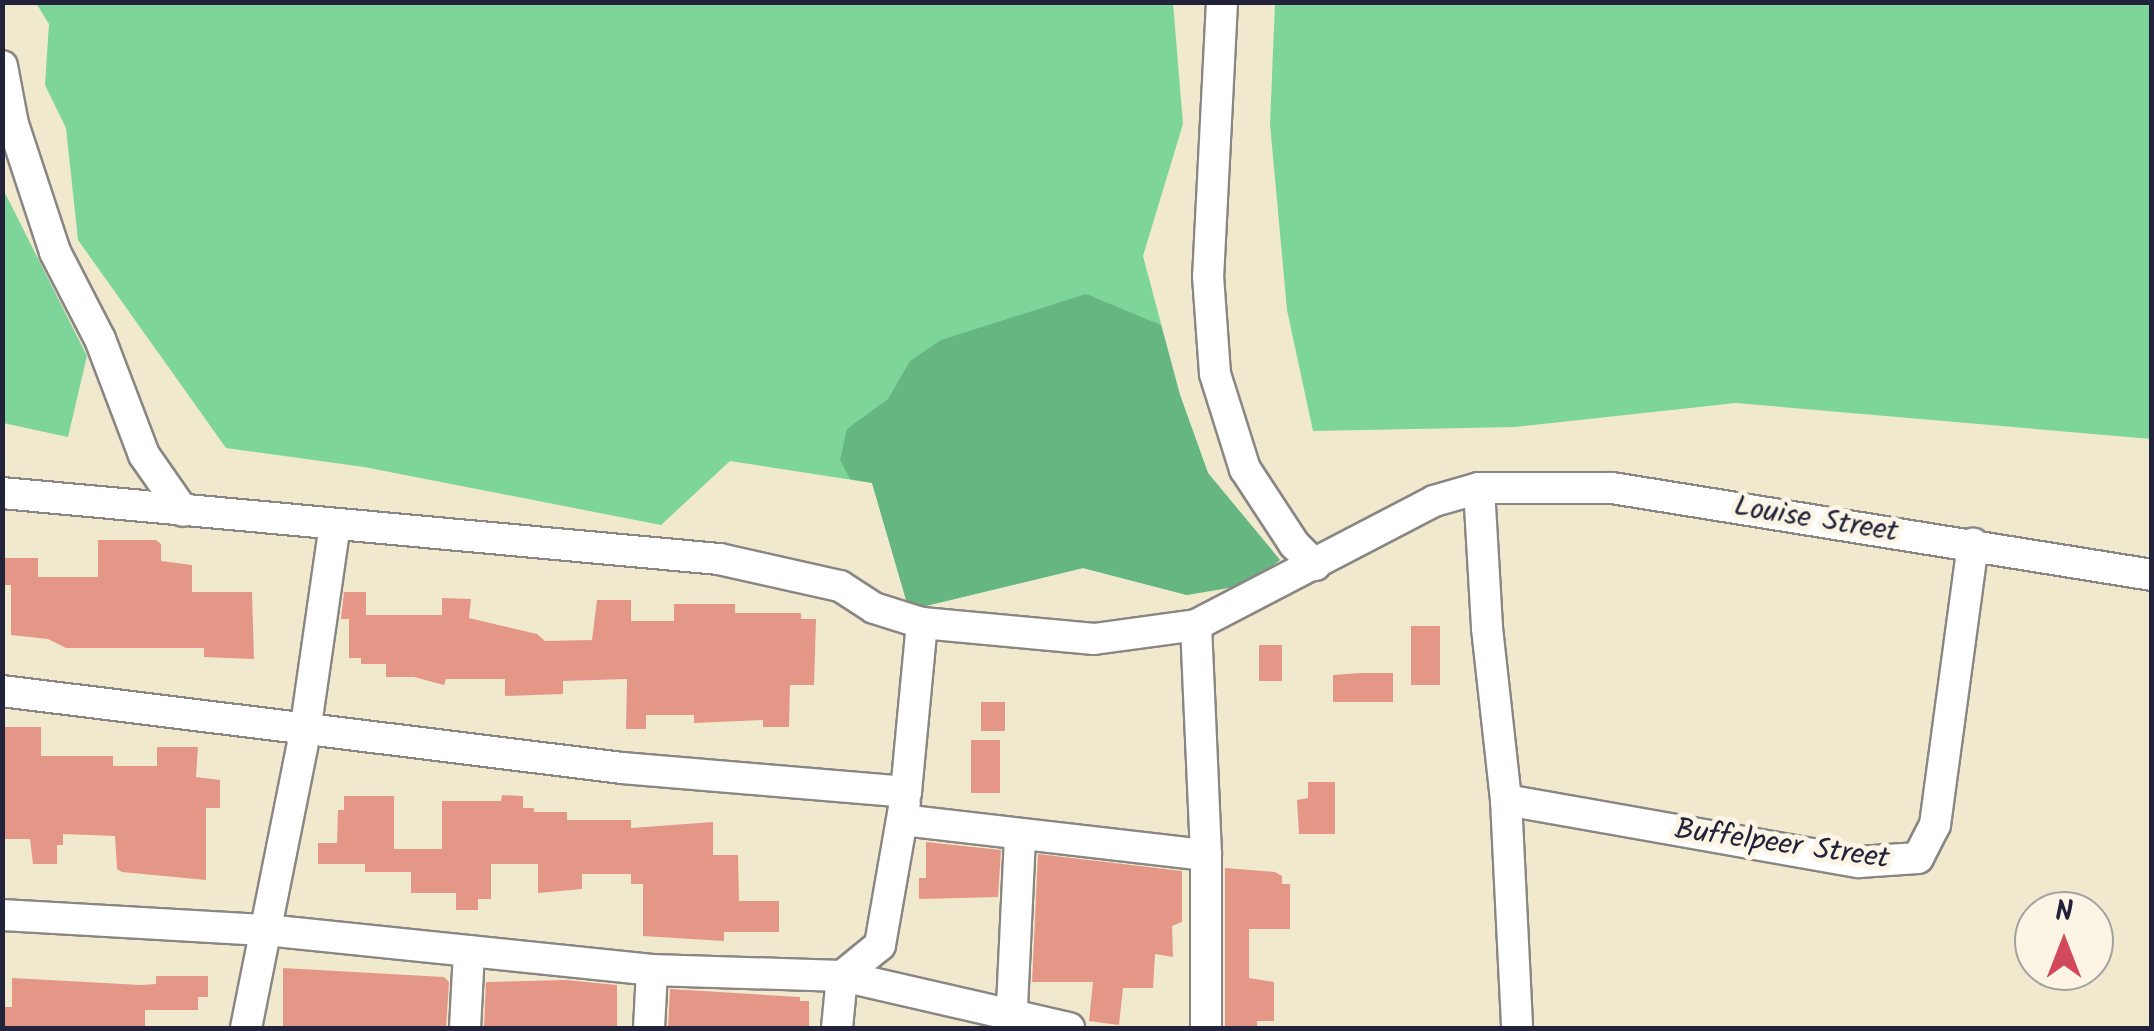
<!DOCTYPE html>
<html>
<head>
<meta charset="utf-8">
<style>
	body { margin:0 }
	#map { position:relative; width:2154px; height:1031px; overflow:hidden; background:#f0e9cd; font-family:Kalam,sans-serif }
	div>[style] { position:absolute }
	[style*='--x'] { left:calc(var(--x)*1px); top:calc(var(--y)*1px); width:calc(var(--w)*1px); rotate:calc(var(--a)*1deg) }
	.green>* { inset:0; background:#7ed599 }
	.forest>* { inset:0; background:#66b681 }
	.building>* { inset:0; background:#e59787; transform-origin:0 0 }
	.roads { filter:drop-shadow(2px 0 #898684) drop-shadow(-2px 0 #898684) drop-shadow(0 2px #898684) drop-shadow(0 -2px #898684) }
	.street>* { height:30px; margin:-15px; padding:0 15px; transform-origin:15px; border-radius:15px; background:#fff }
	span { translate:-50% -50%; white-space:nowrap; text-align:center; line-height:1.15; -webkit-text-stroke:10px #fcf5e5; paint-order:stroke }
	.street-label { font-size:30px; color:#22223b }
	.frame { position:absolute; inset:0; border:5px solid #22223b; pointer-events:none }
	.north { position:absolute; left:2014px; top:891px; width:100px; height:100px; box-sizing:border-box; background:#fcf5e5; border:2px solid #a5a1a1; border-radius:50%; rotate:0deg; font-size:28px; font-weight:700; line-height:40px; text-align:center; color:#22223b }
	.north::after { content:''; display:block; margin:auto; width:35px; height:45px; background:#d1495b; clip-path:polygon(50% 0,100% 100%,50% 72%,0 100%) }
</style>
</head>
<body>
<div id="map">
	<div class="green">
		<div style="clip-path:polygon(36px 3px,1173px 3px,1183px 124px,1143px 256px,1180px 395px,1208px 473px,1280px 560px,1187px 595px,1083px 568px,909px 610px,872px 483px,730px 461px,661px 525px,364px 467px,226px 448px,78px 240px,66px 128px,45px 85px,49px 24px)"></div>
		<div style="clip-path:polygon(1275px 3px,2151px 3px,2151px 439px,1736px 403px,1515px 427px,1313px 431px,1287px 310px,1270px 124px)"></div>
		<div style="clip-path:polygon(3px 189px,87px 356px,68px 437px,3px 423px)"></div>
	</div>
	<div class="forest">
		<div style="clip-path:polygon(1086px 294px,1161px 325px,1180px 395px,1208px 473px,1280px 560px,1247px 585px,1187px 595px,1083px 568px,909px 610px,872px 483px,850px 479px,840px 460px,847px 429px,888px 399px,910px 361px,941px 340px)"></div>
	</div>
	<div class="building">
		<div style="clip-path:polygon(98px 540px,156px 540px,161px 544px,161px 561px,192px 565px,192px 592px,252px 592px,254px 659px,204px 657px,204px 648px,66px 648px,48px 639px,11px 635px,11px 585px,2px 585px,2px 558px,38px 558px,38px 577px,98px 577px)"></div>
		<div style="clip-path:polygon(344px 592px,366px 592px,366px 615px,442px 615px,442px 598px,471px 599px,469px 618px,537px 634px,545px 641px,592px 640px,597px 600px,631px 600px,631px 621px,674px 621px,674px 604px,735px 604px,735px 613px,801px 613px,801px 619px,816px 619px,814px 685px,790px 685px,789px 727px,763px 727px,763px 720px,694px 723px,694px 715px,646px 715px,646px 729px,626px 729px,627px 679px,563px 681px,563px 694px,505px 696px,505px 679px,446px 679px,444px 685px,414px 677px,386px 677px,386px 664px,361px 664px,361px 658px,349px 658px,349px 619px,341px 619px)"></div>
		<div style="left:1411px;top:626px;width:29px;height:59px"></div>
		<div style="left:1259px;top:645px;width:23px;height:36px"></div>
		<div style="clip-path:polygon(1360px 673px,1393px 673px,1393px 702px,1333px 702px,1333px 675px)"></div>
		<div style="left:981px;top:702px;width:24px;height:29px"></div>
		<div style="clip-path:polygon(2px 727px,41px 727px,41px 756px,113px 756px,113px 766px,157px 766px,157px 747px,198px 747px,196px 777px,220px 780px,220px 808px,206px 808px,206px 880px,122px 872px,117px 869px,115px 836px,63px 834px,63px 845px,57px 845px,57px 864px,33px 864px,30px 839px,2px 839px)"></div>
		<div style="left:971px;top:740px;width:29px;height:53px"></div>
		<div style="clip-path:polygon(1308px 782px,1335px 782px,1335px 834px,1299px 834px,1297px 800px,1308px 798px)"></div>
		<div style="clip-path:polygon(502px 795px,523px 796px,523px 808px,534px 808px,534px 812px,567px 812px,567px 820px,631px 820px,631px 828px,713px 822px,713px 855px,738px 855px,739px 901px,779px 901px,779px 932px,724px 932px,724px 941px,643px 936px,643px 884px,631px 884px,631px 874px,582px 874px,582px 889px,538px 893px,538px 864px,491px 864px,491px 899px,478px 899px,478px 910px,456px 910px,456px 893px,411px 893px,411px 872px,365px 872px,365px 864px,318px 864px,318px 843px,337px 843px,338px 810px,344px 810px,344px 796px,394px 796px,394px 849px,442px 849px,442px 801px,501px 801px)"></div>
		<div style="clip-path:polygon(926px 842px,1001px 850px,998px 897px,919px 899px,919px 878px,926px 878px)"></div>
		<div style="clip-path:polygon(1038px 854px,1182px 871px,1182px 922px,1172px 926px,1173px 957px,1155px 954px,1153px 988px,1123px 988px,1119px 1025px,1089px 1021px,1093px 982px,1032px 982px)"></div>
		<div style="clip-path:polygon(1225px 868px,1275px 872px,1282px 876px,1282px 884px,1290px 884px,1290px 929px,1249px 929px,1249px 978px,1274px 982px,1274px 1021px,1257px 1021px,1257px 1028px,1225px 1028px)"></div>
		<div style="clip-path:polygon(283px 968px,444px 977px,449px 982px,446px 1028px,283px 1028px)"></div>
		<div style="clip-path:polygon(156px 976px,208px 976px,208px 997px,198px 997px,198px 1010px,145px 1010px,145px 1028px,2px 1028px,2px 1007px,12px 1007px,12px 978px,141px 985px,156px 984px)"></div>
		<div style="clip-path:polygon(566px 980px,617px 985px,617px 1028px,484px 1028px,486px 982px)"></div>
		<div style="clip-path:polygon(670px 989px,800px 997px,800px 1001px,809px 1001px,809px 1028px,668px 1028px)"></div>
	</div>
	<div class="roads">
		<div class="street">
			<div style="--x:1222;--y:2;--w:274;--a:92.9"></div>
			<div style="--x:1208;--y:276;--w:98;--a:85.9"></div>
			<div style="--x:1215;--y:374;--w:100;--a:72.5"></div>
			<div style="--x:1245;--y:469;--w:90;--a:56.8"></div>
			<div style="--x:1294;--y:544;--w:30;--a:45"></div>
			<div style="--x:2;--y:66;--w:59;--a:79.3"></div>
			<div style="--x:13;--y:124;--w:135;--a:71.8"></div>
			<div style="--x:55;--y:252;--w:98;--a:62.7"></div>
			<div style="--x:100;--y:339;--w:124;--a:69.2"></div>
			<div style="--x:144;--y:455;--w:68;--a:55.1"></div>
			<div style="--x:1479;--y:488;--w:140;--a:86.7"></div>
			<div style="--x:1487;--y:628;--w:173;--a:83.7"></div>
			<div style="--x:1506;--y:800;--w:228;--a:87.2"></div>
			<div style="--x:2;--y:493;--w:720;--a:5.26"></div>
			<div style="--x:719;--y:559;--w:124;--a:12.6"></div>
			<div style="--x:840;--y:586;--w:40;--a:32.9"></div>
			<div style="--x:874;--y:608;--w:50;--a:17.4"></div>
			<div style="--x:1196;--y:625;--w:230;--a:87.5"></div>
			<div style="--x:1206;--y:855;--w:173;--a:90"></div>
			<div style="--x:2;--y:691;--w:625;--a:7.08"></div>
			<div style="--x:622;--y:768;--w:285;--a:4.8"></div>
			<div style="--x:906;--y:792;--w:170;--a:-84.6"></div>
			<div style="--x:922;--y:623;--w:173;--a:5.3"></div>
			<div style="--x:1094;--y:639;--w:103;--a:-7.8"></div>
			<div style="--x:1196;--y:625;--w:268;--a:-27.5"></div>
			<div style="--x:1434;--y:501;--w:47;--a:-16.1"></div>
			<div style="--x:1479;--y:488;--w:133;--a:0"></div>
			<div style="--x:1612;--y:488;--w:547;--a:9.15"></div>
			<div style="--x:1506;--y:800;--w:358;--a:10"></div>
			<div style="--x:1859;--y:862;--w:59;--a:-3.9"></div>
			<div style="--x:1918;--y:858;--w:37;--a:-63"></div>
			<div style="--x:1935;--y:825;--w:284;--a:-82.3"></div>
			<div style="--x:903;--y:820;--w:305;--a:6.6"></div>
			<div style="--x:2;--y:915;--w:264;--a:3.3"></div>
			<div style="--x:266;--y:930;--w:388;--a:5.9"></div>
			<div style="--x:652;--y:970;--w:190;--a:1.8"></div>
			<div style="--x:842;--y:976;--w:233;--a:12.9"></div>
			<div style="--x:246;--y:1028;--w:302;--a:-78.7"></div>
			<div style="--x:305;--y:732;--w:209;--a:-81.8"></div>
			<div style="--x:465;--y:1028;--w:77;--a:-87"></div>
			<div style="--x:649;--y:1028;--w:58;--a:-87"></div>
			<div style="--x:837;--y:1028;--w:52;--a:-84.5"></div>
			<div style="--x:842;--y:976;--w:49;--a:-39.2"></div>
			<div style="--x:880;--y:945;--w:145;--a:-80.1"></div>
			<div style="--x:1011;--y:1028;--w:192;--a:-87.3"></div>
		</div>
	</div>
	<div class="street-label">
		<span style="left:1816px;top:520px;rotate:9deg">Louise Street</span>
		<span style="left:1782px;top:845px;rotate:8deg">Buffelpeer Street</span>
	</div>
	<div class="frame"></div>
	<div class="north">N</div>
</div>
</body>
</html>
